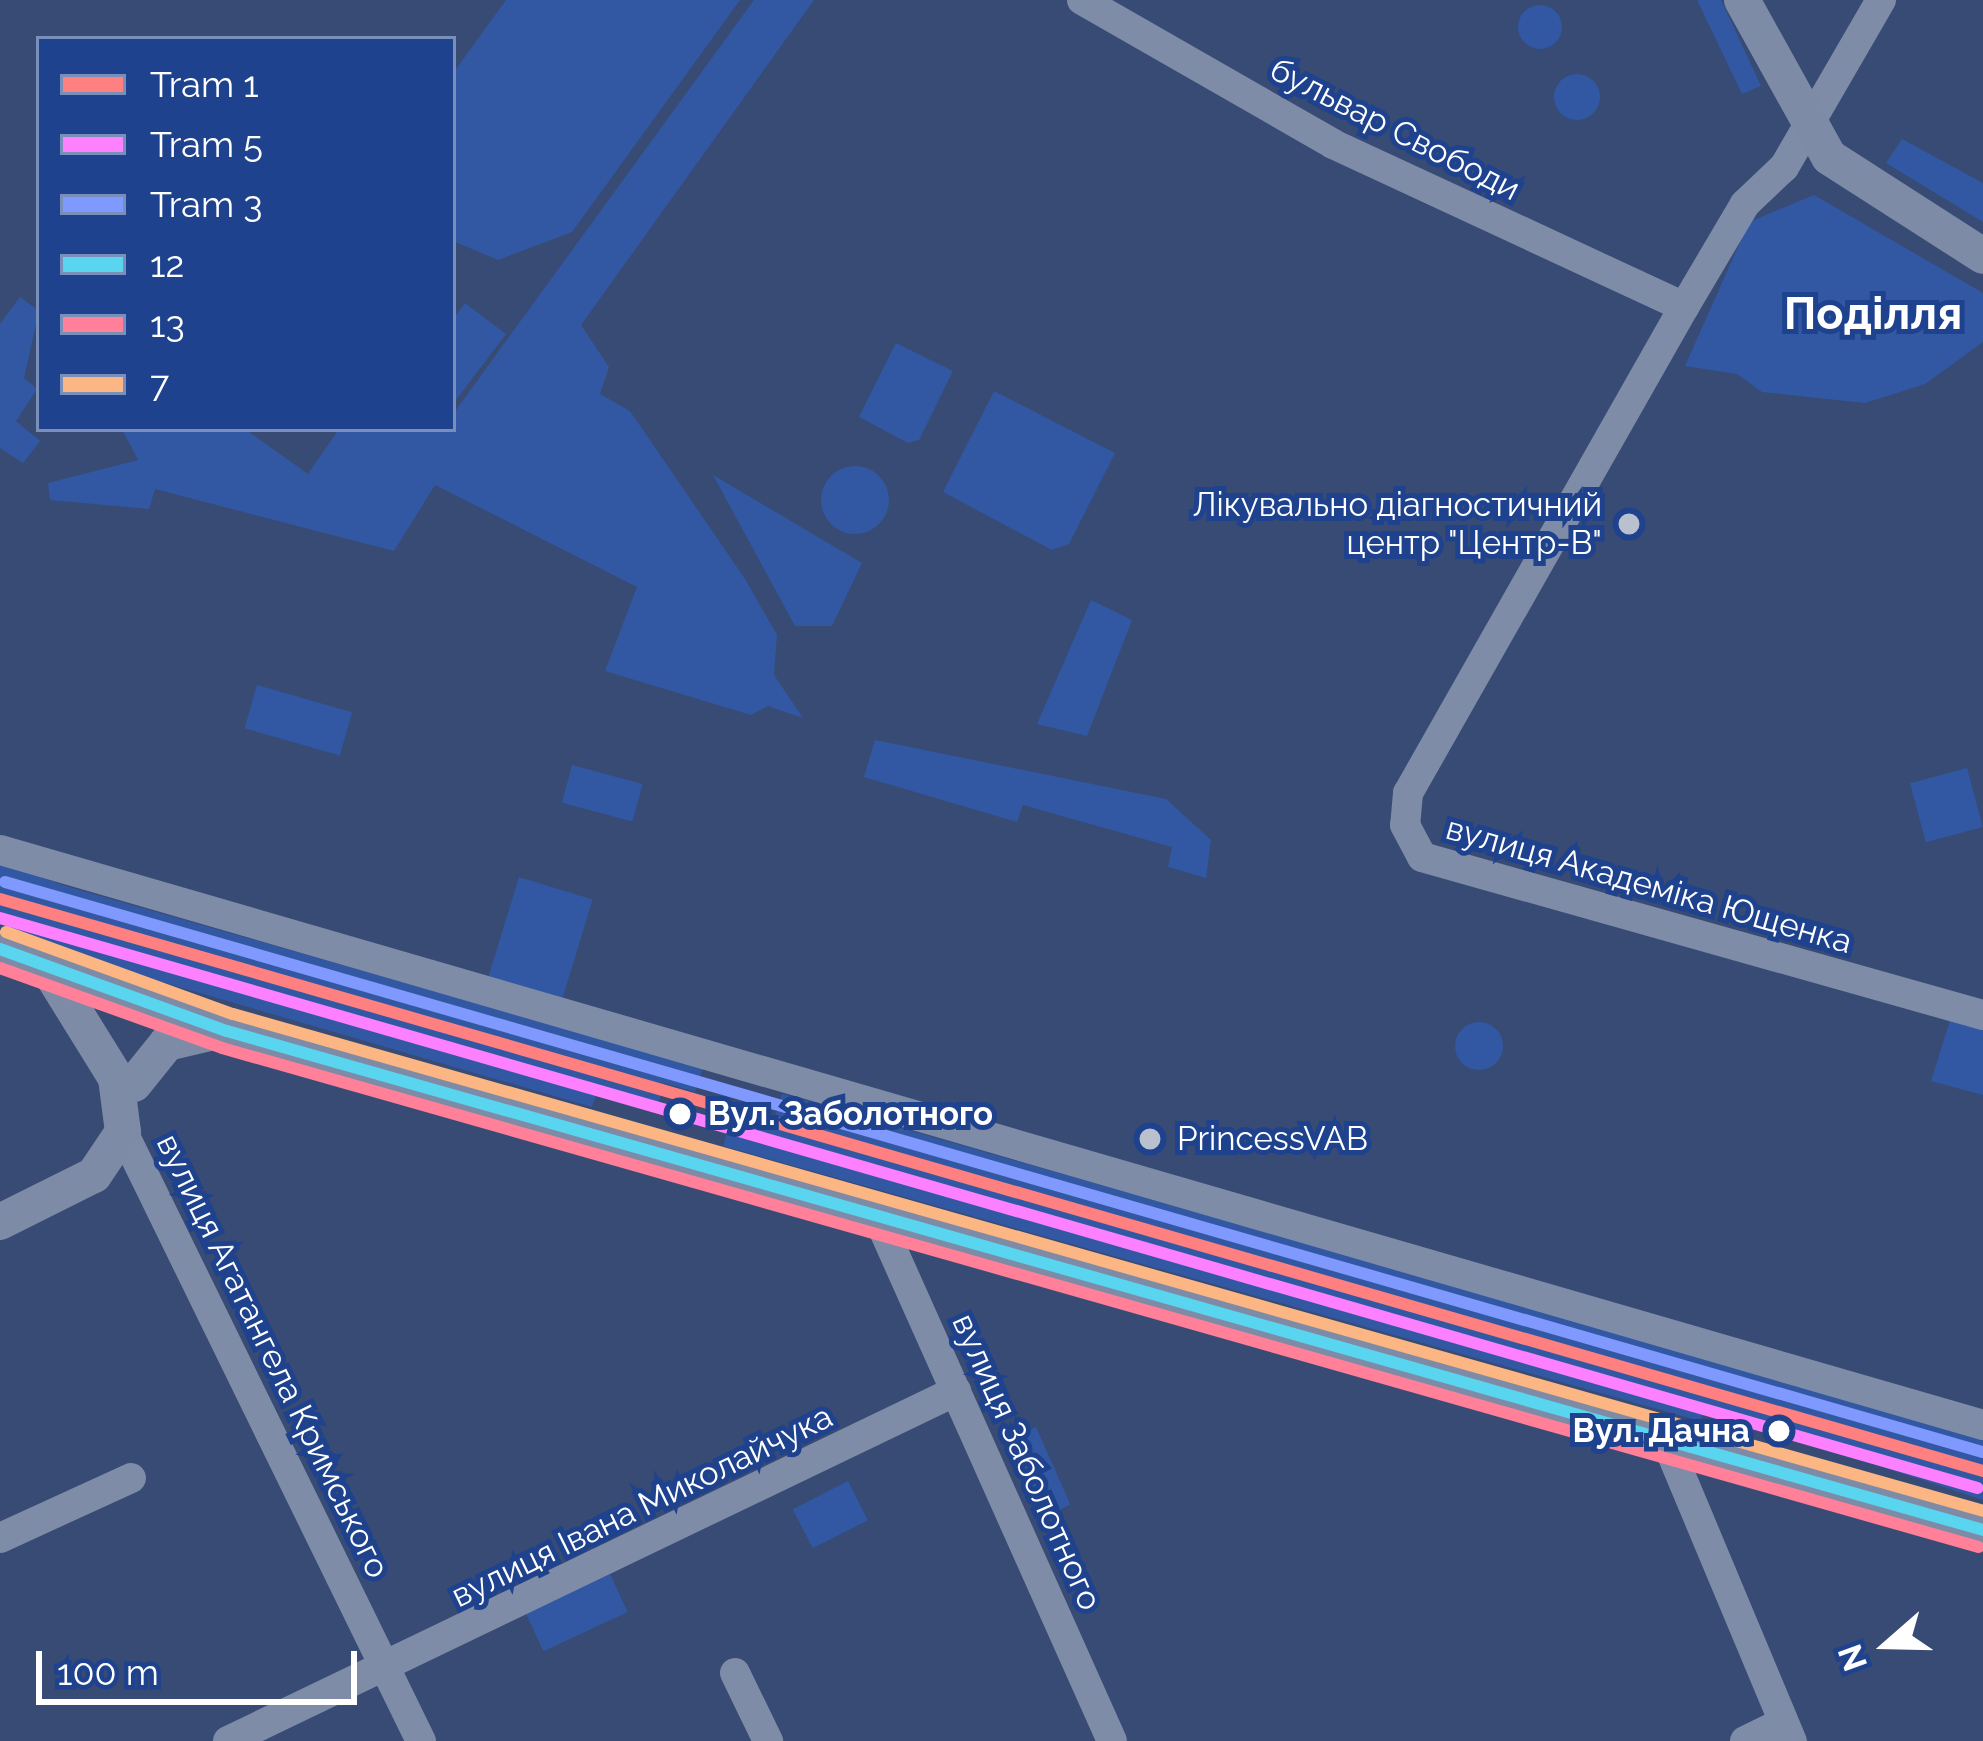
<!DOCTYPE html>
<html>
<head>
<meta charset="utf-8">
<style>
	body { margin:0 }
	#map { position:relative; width:1983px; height:1741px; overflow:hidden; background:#374b74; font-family:Raleway,sans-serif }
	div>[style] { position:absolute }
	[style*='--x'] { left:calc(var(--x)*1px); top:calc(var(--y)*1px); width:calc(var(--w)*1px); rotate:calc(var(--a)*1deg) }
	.green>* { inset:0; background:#3258a3; transform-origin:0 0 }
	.round { border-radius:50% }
	.minor>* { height:30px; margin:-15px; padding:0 15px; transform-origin:15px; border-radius:15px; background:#7e8ca8 }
	.major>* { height:36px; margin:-18px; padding:0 18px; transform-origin:18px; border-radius:18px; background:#7e8ba7 }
	.bus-1>* { height:12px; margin:-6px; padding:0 6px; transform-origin:6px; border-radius:6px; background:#5ad5f0 }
	.bus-2>* { height:12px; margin:-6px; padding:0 6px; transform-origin:6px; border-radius:6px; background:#ff8098 }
	.bus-3>* { height:12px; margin:-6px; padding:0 6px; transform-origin:6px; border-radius:6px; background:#fbb684 }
	.tram-1>* { height:12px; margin:-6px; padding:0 6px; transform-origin:6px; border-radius:6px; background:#ff8080 }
	.tram-2>* { height:12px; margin:-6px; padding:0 6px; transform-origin:6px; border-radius:6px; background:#fd80ff }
	.tram-3>* { height:12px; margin:-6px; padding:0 6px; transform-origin:6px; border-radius:6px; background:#8099ff }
	.dots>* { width:33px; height:33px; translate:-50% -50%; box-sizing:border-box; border:6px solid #1e428d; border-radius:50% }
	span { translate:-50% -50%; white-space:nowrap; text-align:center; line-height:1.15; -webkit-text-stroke:10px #1e428d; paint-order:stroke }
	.street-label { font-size:33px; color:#fff }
	.poi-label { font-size:33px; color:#fff }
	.right { translate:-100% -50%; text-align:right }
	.left { translate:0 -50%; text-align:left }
	.stop-label { font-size:33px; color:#fff; font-weight:700 }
	.district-label { font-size:45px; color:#fff; font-weight:700 }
	.legend { position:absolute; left:36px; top:36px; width:420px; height:396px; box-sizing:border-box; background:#1e428d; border:3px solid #788ebb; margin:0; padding:15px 21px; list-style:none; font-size:36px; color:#fff }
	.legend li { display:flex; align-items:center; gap:24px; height:60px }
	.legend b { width:60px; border:3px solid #788ebb }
	.north { position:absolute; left:1827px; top:1585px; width:120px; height:120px; -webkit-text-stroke:9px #1e428d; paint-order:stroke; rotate:250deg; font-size:33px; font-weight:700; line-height:48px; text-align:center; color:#fff }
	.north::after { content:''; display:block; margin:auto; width:42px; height:54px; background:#fff; clip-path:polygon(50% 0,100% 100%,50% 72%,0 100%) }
	.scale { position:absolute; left:36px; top:1651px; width:321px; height:54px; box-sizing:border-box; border:6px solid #fff; border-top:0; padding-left:15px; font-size:36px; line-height:42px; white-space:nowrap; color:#fff; -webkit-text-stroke:9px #1e428d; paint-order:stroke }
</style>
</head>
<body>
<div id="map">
	<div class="green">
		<div style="clip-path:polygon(506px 0,740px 0,572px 232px,498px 260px,453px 241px,453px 73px)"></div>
		<div style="clip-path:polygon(754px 0,814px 0,581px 325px,609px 367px,600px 394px,630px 411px,745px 579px,777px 635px,774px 675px,803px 718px,768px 706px,751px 715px,605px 671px,637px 587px,435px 485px,394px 551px,155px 489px,149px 509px,50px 500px,48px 483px,138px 460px,122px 429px,245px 429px,308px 474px,339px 429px,453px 429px,453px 414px)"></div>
		<div style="clip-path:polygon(1697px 0,1721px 0,1761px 86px,1742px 94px)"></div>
		<div class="round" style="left:1518px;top:5px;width:44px;height:44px"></div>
		<div class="round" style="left:1554px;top:74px;width:46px;height:46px"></div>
		<div style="clip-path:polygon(1902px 139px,1983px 183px,1983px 222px,1886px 163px)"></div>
		<div style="clip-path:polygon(1814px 195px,1983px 293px,1983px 342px,1925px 384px,1865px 403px,1762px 392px,1737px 374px,1685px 366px,1749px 222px)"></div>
		<div style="clip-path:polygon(20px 297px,39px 311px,24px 378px,37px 389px,16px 421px,40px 441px,23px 463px,0 448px,0 324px)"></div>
		<div style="clip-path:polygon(465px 303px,506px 334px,453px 404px,453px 319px)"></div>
		<div style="clip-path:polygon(896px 343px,953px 371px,919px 440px,908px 443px,859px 417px)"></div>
		<div style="clip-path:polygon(994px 391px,1115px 453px,1069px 544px,1052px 550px,943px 492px)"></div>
		<div class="round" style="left:821px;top:466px;width:68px;height:68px"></div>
		<div style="clip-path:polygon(713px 475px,862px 563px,832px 626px,795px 626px)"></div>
		<div style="clip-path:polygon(1091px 600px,1132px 620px,1087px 736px,1037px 724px)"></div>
		<div style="left:257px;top:685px;width:99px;height:45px;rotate:16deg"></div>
		<div style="clip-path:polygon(875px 740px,1166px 799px,1211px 840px,1206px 878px,1168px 867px,1172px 847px,1023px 805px,1017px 822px,864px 777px)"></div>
		<div style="left:572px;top:765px;width:73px;height:39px;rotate:15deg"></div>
		<div style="left:1967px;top:768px;width:61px;height:59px;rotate:75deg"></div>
		<div style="clip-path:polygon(0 863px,69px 887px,703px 1068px,695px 1092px,664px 1083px,657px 1109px,597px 1092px,592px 1107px,138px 975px,0 924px)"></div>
		<div style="left:519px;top:877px;width:77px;height:106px;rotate:17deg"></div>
		<div style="clip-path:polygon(1951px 1017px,1983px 1027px,1983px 1095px,1931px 1081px)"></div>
		<div class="round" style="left:1455px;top:1022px;width:48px;height:48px"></div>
		<div style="clip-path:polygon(782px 1094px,1983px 1437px,1983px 1500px,1706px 1409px,1700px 1421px,723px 1146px,733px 1112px,773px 1123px)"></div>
		<div style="left:1036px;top:1427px;width:85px;height:33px;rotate:66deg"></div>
		<div style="left:848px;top:1481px;width:44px;height:62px;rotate:63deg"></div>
		<div style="left:610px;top:1574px;width:42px;height:93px;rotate:65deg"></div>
	</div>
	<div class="minor">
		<div style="--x:1082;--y:0;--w:289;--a:29.8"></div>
		<div style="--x:1333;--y:144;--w:387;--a:24.9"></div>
		<div style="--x:1881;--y:0;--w:193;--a:120.1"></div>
		<div style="--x:1784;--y:167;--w:54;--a:136.5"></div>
		<div style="--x:1745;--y:204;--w:120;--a:120.6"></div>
		<div style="--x:1684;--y:307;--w:559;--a:119.59"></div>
		<div style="--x:1408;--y:793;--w:32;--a:95"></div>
		<div style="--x:1405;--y:825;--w:36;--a:62"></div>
		<div style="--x:1422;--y:857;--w:583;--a:15.73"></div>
		<div style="--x:0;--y:850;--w:2065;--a:16.17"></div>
		<div style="--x:123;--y:1132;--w:678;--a:63.93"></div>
		<div style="--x:876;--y:1213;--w:578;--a:65.92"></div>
		<div style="--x:1665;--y:1438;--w:329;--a:67.3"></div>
		<div style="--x:0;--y:1538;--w:144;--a:-24.6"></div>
		<div style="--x:735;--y:1673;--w:76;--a:64.1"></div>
		<div style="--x:228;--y:1741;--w:808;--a:-25.68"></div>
		<div style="--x:1745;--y:1741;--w:41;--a:-25.9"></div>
	</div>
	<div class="major">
		<div style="--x:1742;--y:0;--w:179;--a:61"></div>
		<div style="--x:1829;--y:157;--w:183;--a:32.7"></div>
		<div style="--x:0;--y:949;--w:241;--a:19.9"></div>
		<div style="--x:227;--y:1031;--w:1826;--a:15.86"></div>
		<div style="--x:134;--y:1084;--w:53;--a:-51.2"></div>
		<div style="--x:167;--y:1043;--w:57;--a:-13.3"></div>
		<div style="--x:0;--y:1222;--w:105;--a:-26.6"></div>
		<div style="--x:94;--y:1175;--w:52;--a:-56"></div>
		<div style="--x:123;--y:1132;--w:54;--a:-97.4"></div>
		<div style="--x:116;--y:1078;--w:127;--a:-121.8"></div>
	</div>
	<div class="bus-1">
		<div style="--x:0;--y:949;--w:241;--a:19.9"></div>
		<div style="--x:227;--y:1031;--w:1826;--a:15.86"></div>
	</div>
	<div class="bus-2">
		<div style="--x:0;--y:968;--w:236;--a:19.8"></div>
		<div style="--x:222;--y:1048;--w:1826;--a:15.86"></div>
	</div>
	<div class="bus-3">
		<div style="--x:6;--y:932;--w:241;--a:19.9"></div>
		<div style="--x:233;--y:1014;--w:1819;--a:15.85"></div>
	</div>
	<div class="tram-1">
		<div style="--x:0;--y:899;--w:2064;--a:16.09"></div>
	</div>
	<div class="tram-2">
		<div style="--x:0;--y:918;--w:2058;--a:16.08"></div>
	</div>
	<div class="tram-3">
		<div style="--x:5;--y:882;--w:2058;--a:16.08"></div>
	</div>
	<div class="dots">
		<div style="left:1629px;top:524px;background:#b9c0ce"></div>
		<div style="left:680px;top:1114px;background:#fff"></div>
		<div style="left:1150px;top:1139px;background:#b9c0ce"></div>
		<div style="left:1779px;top:1431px;background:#fff"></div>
	</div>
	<div class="street-label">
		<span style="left:1395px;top:129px;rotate:27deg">бульвар Свободи</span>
		<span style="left:1649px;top:885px;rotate:16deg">вулиця Академіка Ющенка</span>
		<span style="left:273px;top:1356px;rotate:64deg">вулиця Агатангела Кримського</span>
		<span style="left:1027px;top:1462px;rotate:66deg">вулиця Заболотного</span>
		<span style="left:642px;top:1506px;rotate:-26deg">вулиця Івана Миколайчука</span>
	</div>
	<div class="poi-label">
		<span class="right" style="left:1602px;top:524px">Лікувально діагностичний<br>центр "Центр-В"</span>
		<span class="left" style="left:1177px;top:1139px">PrincessVAB</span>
	</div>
	<div class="stop-label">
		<span class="left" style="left:708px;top:1114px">Вул. Заболотного</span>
		<span class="right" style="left:1750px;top:1431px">Вул. Дачна</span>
	</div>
	<div class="district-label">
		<span style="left:1873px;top:314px">Поділля</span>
	</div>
	<ul class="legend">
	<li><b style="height:15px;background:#ff8080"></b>Tram 1</li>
	<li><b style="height:15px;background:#fd80ff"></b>Tram 5</li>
	<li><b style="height:15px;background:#8099ff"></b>Tram 3</li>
	<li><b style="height:15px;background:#5ad5f0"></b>12</li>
	<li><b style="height:15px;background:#ff8098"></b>13</li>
	<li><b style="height:15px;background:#fbb684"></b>7</li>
	</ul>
	<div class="north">N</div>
	<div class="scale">100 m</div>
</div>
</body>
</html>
